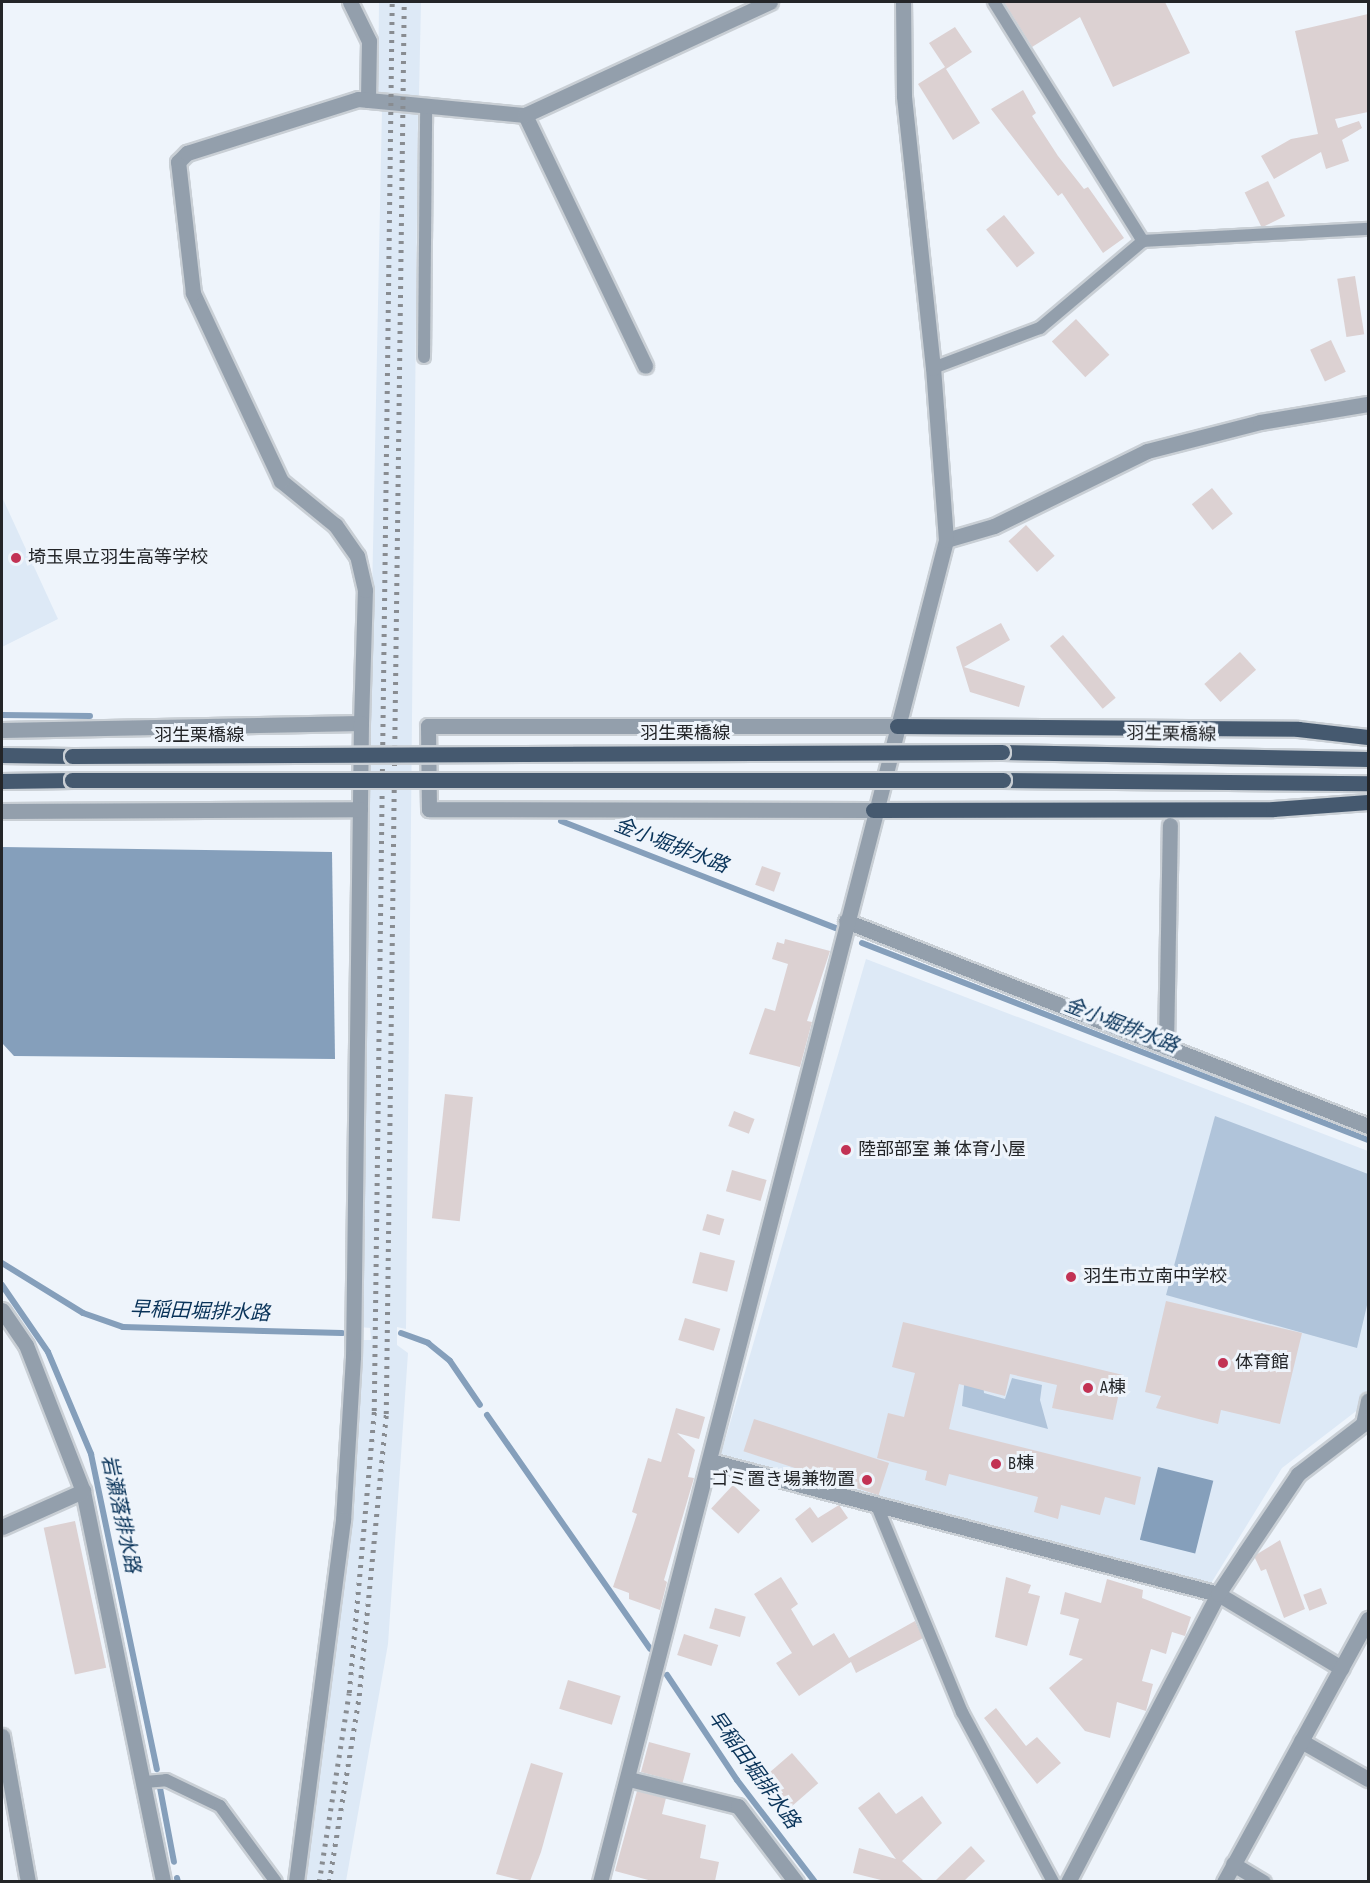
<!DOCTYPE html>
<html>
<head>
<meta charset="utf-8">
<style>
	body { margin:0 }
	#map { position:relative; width:1370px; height:1883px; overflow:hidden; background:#eef4fb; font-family:"Sofia Sans Condensed","Noto Sans JP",sans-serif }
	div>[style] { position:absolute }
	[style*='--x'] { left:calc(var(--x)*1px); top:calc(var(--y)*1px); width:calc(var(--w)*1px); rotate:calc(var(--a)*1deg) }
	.built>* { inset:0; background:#dde9f6 }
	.green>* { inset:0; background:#b0c4da }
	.water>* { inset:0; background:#859fbb; transform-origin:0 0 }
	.stream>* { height:6px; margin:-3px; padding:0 3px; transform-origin:3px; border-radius:3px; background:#859fbb }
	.building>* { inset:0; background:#dcd1d2; transform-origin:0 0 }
	.roads { filter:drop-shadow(2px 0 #c9cfd5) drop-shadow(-2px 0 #c9cfd5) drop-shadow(0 2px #c9cfd5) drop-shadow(0 -2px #c9cfd5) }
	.lane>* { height:12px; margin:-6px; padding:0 6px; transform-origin:6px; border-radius:6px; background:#939fac }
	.street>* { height:15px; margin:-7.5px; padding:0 7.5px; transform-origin:7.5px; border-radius:7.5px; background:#939fac }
	.primary>* { height:15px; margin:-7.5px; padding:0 7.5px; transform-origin:7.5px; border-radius:7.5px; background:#45596f }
	.rail>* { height:4.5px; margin-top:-2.25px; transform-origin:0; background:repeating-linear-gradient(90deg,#888c91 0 3px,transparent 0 9px) }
	.bridges { filter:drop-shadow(2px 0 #c9cfd5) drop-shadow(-2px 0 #c9cfd5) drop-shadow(0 2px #c9cfd5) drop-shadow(0 -2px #c9cfd5) }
	.primary-bridge>* { height:15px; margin:-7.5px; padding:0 7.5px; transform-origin:7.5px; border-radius:7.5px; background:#45596f }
	.dots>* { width:16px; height:16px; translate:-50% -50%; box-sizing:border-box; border:3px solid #eef4fb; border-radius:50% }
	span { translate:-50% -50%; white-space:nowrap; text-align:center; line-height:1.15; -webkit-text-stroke:6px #eef4fb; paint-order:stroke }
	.poi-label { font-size:18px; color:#232528 }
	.left { translate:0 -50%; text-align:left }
	.right { translate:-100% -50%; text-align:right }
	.street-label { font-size:18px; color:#232528 }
	.water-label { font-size:20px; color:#093359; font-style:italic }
	.frame { position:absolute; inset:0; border:3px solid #232528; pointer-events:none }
</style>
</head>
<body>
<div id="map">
	<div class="built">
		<div style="clip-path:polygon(379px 2px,421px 2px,419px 95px,413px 98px,383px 97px,378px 92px)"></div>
		<div style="clip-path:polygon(382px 108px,418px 109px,406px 1329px,397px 1327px,397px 1345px,408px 1353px,388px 1644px,346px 1881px,302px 1882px,344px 1578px,362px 1340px,371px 1340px,370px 1328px,360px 1327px,362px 1084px)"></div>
		<div style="clip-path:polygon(2px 497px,58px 619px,2px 647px)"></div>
		<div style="clip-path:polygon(866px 959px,1368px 1151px,1368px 1402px,1282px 1468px,1210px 1585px,721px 1454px)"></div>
	</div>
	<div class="green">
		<div style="clip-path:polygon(1215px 1116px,1368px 1174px,1368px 1301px,1357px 1348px,1166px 1295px)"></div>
		<div style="clip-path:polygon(965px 1376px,983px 1382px,984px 1393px,1005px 1399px,1012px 1378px,1042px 1385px,1040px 1400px,1048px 1429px,962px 1406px)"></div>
	</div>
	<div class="water">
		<div style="clip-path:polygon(2px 847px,332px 852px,335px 1059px,14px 1056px,2px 1043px)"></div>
		<div style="left:1158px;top:1467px;width:57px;height:75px;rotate:14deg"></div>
	</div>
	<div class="stream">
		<div style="--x:2;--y:715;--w:88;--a:0.7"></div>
		<div style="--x:561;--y:821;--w:295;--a:21.3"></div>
		<div style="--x:862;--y:943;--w:543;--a:21.27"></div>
		<div style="--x:2;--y:1263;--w:95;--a:31.7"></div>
		<div style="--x:83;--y:1313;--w:42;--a:19.3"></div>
		<div style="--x:123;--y:1327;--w:219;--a:1.6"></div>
		<div style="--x:2;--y:1285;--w:81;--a:55.5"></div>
		<div style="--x:48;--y:1352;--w:111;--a:67.1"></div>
		<div style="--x:91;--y:1454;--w:322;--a:78.2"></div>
		<div style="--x:401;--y:1333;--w:29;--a:20"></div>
		<div style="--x:428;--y:1343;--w:28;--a:39"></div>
		<div style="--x:450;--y:1361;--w:53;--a:55.7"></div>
		<div style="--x:487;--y:1415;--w:285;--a:55.1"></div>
		<div style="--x:667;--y:1675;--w:126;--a:56.3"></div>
		<div style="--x:737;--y:1780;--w:128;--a:52.6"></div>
		<div style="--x:160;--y:1788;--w:75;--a:79.3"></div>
		<div style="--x:177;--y:1878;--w:4;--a:76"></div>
	</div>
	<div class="building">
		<div style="clip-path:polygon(1004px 2px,1165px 2px,1190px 53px,1113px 87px,1080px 17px,1032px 47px)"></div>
		<div style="clip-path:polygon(1368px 14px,1368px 112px,1335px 119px,1338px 128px,1359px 121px,1362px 128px,1342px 140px,1349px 161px,1326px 169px,1321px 152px,1274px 179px,1261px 156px,1291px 139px,1318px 134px,1295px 31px)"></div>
		<div style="clip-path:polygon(955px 27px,972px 52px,946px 69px,980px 123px,953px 140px,918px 84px,945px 67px,929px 43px)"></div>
		<div style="clip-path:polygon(1023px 90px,1036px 113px,1032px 116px,1058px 156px,1084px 189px,1088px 187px,1124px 238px,1103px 253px,1062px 193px,1058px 196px,991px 109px)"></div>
		<div style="left:1268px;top:181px;width:39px;height:26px;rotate:64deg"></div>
		<div style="left:1004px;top:215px;width:49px;height:23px;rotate:51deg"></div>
		<div style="left:1355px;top:276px;width:59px;height:18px;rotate:81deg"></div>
		<div style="left:1076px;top:319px;width:49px;height:33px;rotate:47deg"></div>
		<div style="left:1331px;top:340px;width:35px;height:23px;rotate:65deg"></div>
		<div style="left:1212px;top:488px;width:33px;height:26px;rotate:51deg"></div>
		<div style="left:1026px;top:525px;width:42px;height:24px;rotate:47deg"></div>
		<div style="clip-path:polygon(1001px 623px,1010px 640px,964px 667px,1025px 686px,1019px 707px,970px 692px,956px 647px)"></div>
		<div style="left:1063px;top:635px;width:82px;height:17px;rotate:50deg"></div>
		<div style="left:1240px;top:652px;width:24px;height:48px;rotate:48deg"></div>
		<div style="left:762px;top:866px;width:20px;height:20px;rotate:20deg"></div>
		<div style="clip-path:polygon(785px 939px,830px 951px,807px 1021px,812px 1022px,800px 1067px,749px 1054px,765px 1008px,775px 1011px,788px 964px,772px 959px,777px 942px,784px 944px)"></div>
		<div style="left:445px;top:1094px;width:28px;height:125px;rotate:6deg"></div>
		<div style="left:734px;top:1111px;width:22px;height:16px;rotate:21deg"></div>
		<div style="left:732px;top:1170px;width:36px;height:22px;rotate:16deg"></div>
		<div style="left:707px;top:1214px;width:18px;height:17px;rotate:16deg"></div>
		<div style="left:700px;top:1252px;width:36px;height:32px;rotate:14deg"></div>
		<div style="clip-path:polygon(1166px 1301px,1302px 1333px,1280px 1424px,1221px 1410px,1218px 1424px,1156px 1408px,1161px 1396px,1145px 1392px)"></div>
		<div style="left:685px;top:1318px;width:37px;height:23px;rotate:17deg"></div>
		<div style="clip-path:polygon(903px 1322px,1123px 1375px,1113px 1420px,1052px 1408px,1057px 1385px,1010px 1374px,1005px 1396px,959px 1384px,949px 1429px,1141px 1477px,1135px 1505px,1105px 1497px,1100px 1515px,1061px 1505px,1058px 1519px,1034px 1512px,1038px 1497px,949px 1474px,946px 1486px,925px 1480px,927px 1471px,877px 1458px,888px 1413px,904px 1417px,915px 1373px,892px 1367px)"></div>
		<div style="clip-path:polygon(676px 1408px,705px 1417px,699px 1439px,677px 1433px,695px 1450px,688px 1477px,694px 1478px,664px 1580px,667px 1582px,660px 1610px,629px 1599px,629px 1593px,613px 1587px,637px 1514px,632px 1512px,648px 1458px,661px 1462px)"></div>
		<div style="left:754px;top:1419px;width:142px;height:34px;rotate:18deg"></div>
		<div style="left:733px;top:1485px;width:37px;height:32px;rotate:43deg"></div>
		<div style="clip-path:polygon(839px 1505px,848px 1518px,812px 1543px,795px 1519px,810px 1507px,818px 1518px)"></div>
		<div style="left:75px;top:1521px;width:150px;height:32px;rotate:78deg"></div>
		<div style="clip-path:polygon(1280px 1540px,1305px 1609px,1284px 1618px,1266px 1569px,1261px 1571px,1254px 1556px)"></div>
		<div style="clip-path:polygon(781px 1577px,798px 1604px,791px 1609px,813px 1646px,834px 1633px,849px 1658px,915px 1621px,923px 1638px,856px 1673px,851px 1662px,799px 1696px,776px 1663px,792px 1653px,754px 1594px)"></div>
		<div style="clip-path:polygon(1006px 1577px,1031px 1585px,1028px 1593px,1040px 1596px,1027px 1646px,995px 1637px)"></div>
		<div style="clip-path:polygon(1107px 1579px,1143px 1590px,1142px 1598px,1191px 1617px,1185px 1636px,1172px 1632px,1166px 1654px,1151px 1649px,1142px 1681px,1153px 1684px,1146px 1711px,1117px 1702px,1110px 1738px,1085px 1731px,1049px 1688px,1083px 1659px,1069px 1655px,1079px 1619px,1060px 1614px,1065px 1592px,1101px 1603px)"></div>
		<div style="left:1321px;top:1588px;width:17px;height:19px;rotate:69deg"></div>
		<div style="left:715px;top:1608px;width:32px;height:21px;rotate:16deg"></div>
		<div style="left:684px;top:1634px;width:36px;height:22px;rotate:18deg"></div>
		<div style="left:568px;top:1680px;width:55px;height:30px;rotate:17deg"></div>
		<div style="clip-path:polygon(996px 1708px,1026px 1746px,1037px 1737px,1061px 1763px,1037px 1784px,984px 1718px)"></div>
		<div style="left:649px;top:1742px;width:43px;height:31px;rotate:15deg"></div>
		<div style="left:792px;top:1753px;width:40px;height:40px;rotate:49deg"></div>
		<div style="clip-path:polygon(531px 1763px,563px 1773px,541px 1852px,530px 1881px,524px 1881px,496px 1874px)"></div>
		<div style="clip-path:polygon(637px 1791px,666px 1798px,662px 1814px,706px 1825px,700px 1858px,719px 1862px,715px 1881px,652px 1881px,615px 1871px)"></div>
		<div style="clip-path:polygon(879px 1792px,896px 1814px,922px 1796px,942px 1823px,902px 1861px,924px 1881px,885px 1881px,853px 1873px,859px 1848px,896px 1859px,858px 1808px)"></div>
		<div style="clip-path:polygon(971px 1846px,985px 1861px,964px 1881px,935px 1881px)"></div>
	</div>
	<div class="roads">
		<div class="lane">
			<div style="--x:994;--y:2;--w:282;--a:58.1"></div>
			<div style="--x:424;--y:357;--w:252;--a:-89.5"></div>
			<div style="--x:933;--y:368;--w:114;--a:-20.5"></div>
			<div style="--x:1040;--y:328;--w:135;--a:-40.2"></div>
			<div style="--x:1143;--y:241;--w:225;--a:-3.1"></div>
			<div style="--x:877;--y:1506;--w:223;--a:67.6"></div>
			<div style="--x:962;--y:1712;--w:193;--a:61.8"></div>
			<div style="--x:145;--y:1782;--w:21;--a:-5"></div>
			<div style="--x:166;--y:1780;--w:60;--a:25.7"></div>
			<div style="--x:220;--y:1806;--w:94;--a:53.6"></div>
		</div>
		<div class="street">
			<div style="--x:350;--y:2;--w:43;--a:64"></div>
			<div style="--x:369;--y:41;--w:59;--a:91"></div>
			<div style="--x:525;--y:115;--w:278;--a:64.4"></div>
			<div style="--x:946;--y:540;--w:50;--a:-16.3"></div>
			<div style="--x:994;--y:526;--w:170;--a:-26.1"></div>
			<div style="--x:1147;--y:451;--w:117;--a:-14.4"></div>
			<div style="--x:1260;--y:422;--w:109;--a:-9.5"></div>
			<div style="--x:361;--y:723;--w:133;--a:-88.3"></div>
			<div style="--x:365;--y:590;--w:35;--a:-103"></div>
			<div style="--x:357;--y:556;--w:38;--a:-125"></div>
			<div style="--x:335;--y:525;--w:70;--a:-140.8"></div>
			<div style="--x:281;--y:481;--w:208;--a:-115.1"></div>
			<div style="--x:193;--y:293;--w:132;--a:-96.5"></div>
			<div style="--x:178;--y:162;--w:13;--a:-45"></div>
			<div style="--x:187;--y:153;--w:179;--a:-17.5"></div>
			<div style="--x:358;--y:99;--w:168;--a:5.5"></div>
			<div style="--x:525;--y:115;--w:270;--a:-24.8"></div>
			<div style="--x:2;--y:730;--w:359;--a:-1.1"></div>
			<div style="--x:361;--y:723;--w:634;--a:90.72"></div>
			<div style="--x:353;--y:1357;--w:163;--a:93.5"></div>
			<div style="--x:343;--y:1520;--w:365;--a:97.4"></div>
			<div style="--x:873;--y:810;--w:444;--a:-179.9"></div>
			<div style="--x:429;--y:809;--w:83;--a:-90.7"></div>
			<div style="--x:428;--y:726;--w:469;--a:0"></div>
			<div style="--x:2;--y:811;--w:358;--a:-0.3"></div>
			<div style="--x:846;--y:921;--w:561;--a:21.44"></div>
			<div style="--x:1166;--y:1047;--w:222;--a:-89"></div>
			<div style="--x:2;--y:1310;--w:42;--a:55.6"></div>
			<div style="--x:26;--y:1345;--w:157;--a:68.7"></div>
			<div style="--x:83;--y:1491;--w:399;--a:78.4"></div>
			<div style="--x:1363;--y:1424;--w:24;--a:-78"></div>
			<div style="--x:710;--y:1461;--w:525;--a:14.67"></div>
			<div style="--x:1218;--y:1594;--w:144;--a:31"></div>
			<div style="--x:2;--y:1527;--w:89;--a:-24"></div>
			<div style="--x:2;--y:1736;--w:148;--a:79.9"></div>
			<div style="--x:1301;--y:1741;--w:77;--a:29.6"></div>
			<div style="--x:629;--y:1779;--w:112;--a:13.9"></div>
			<div style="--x:738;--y:1806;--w:96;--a:52.7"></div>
			<div style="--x:1233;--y:1864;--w:35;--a:31"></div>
			<div style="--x:600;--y:1882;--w:1386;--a:-75.54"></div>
			<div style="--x:946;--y:540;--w:172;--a:-94.3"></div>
			<div style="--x:933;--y:368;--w:274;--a:-96.1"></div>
			<div style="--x:904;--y:96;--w:94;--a:-90.6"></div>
			<div style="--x:1068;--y:1882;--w:325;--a:-62.5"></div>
			<div style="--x:1218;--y:1594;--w:49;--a:-56.6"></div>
			<div style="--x:1245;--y:1553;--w:95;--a:-56.1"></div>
			<div style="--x:1298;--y:1474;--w:88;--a:-37.6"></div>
			<div style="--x:1224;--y:1882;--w:300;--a:-61.3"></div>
		</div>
		<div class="primary">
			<div style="--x:897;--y:726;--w:401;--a:0.4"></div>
			<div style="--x:1298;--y:729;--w:70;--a:6.5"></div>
			<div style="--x:1002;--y:752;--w:366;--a:1.1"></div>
			<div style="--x:2;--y:755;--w:70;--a:0.8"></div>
			<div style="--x:1003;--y:780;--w:365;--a:0.5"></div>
			<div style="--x:2;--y:781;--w:70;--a:-0.8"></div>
			<div style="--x:873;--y:810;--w:400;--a:-0.1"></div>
			<div style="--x:1273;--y:809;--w:95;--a:-4.2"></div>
		</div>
	</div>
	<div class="rail">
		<div style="--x:319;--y:1882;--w:191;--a:-81"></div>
		<div style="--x:349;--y:1693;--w:283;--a:-84.9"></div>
		<div style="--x:374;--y:1411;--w:1409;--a:-89.27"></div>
		<div style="--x:329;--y:1882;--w:188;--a:-80.8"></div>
		<div style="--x:359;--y:1696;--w:283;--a:-84.5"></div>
		<div style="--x:386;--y:1414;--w:1412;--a:-89.27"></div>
	</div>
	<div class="bridges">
		<div class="primary-bridge">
			<div style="--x:72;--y:756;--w:930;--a:-0.25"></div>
			<div style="--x:72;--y:780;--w:931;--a:0"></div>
		</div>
	</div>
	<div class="dots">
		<div style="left:16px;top:558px;background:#c23254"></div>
		<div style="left:846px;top:1150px;background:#c23254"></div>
		<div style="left:1071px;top:1277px;background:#c23254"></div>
		<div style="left:1223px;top:1363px;background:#c23254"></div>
		<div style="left:1088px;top:1388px;background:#c23254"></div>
		<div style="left:996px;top:1464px;background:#c23254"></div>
		<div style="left:867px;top:1480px;background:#c23254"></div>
	</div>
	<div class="poi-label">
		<span class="left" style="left:28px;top:558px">埼玉県立羽生高等学校</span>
		<span class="left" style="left:858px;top:1150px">陸部部室 兼 体育小屋</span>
		<span class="left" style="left:1083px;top:1277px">羽生市立南中学校</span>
		<span class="left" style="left:1235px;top:1363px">体育館</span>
		<span class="left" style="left:1100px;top:1388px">A棟</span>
		<span class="left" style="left:1008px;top:1464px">B棟</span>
		<span class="right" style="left:855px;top:1480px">ゴミ置き場兼物置</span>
	</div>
	<div class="street-label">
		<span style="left:685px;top:734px">羽生栗橋線</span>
		<span style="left:1171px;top:735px;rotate:1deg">羽生栗橋線</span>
		<span style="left:199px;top:736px">羽生栗橋線</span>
	</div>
	<div class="water-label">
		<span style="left:671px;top:846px;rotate:21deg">金小堀排水路</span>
		<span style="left:1121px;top:1026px;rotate:21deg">金小堀排水路</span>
		<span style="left:200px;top:1312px;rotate:2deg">早稲田堀排水路</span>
		<span style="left:120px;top:1514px;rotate:78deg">岩瀬落排水路</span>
		<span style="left:753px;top:1770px;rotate:54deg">早稲田堀排水路</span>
	</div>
	<div class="frame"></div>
</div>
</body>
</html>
